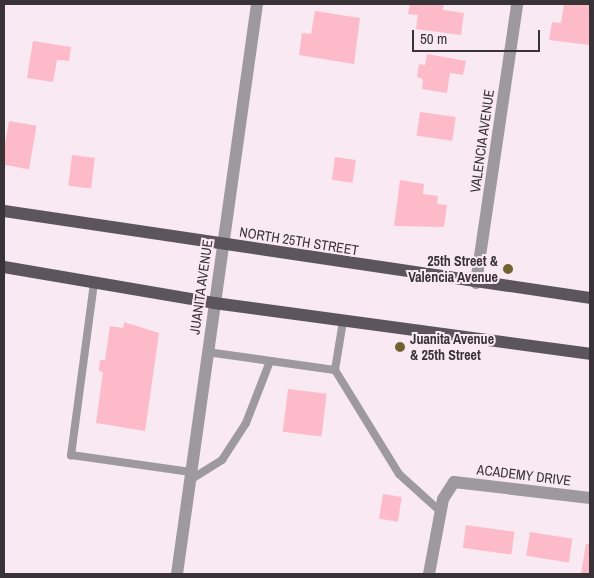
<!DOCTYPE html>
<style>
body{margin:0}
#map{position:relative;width:594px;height:578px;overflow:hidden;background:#f8e9f2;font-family:"Archivo Narrow",sans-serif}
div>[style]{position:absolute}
.building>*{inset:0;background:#fdbbca;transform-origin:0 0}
.service>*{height:8px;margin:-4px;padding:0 4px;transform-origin:4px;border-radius:4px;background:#9e999e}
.minor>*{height:12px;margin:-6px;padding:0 6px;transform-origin:6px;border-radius:6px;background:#9e999e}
.tertiary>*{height:12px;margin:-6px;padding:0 6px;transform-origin:6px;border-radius:6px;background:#9e999e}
.primary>*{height:12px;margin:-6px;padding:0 6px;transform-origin:6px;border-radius:6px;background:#5c555e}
.dots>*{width:14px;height:14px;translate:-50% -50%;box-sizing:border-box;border:2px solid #f8e9f2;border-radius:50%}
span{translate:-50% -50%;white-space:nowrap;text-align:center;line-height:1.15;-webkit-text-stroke:4px #f8e9f2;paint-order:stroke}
.street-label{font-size:14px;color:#393337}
.poi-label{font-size:14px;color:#393337;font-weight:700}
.right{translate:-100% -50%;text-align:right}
.left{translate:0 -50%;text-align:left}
.frame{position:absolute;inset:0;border:5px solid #393337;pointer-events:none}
.scale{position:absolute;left:412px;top:30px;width:128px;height:22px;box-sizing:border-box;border:2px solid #393337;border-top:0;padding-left:6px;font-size:15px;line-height:18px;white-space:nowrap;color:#393337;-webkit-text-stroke:4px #f8e9f2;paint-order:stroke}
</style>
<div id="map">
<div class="building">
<div style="clip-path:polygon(410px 4px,444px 4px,443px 10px,464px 13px,461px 35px,416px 29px,418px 15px,408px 14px)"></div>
<div style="clip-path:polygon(564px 4px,590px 5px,590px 45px,549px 40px,552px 22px,561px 23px)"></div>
<div style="clip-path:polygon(315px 11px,360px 18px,354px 64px,299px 55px,302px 33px,311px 34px)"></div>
<div style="clip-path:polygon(33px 41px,71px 47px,69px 61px,57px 60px,53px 82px,27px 78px)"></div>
<div style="clip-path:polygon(427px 54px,466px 61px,463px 75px,450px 73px,447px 93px,422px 89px,423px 79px,417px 77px,419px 64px,425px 65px)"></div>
<div style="left:420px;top:112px;width:36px;height:24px;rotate:8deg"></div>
<div style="left:9px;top:121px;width:28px;height:44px;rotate:10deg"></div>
<div style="left:72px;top:155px;width:23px;height:31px;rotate:7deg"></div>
<div style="left:335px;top:157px;width:21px;height:23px;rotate:8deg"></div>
<div style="clip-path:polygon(400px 180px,424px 184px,423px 194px,438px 196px,437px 204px,447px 205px,444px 227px,394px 226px)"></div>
<div style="clip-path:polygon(124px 322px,159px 333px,145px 431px,96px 423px,103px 372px,99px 371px,100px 360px,105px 360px,110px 326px,123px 328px)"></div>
<div style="left:288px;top:389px;width:39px;height:43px;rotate:7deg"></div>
<div style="left:383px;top:494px;width:19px;height:25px;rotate:9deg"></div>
<div style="left:466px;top:525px;width:49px;height:23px;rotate:8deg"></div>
<div style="left:530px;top:532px;width:43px;height:24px;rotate:9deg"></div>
<div style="clip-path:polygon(586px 544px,590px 544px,590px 574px,581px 574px)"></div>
</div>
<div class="service">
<div style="left:94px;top:283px;width:174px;rotate:97.6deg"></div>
<div style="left:71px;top:455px;width:121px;rotate:8.1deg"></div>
<div style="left:343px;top:321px;width:50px;rotate:99.3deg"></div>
<div style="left:335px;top:370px;width:122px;rotate:58.4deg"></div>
<div style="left:399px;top:474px;width:55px;rotate:42.1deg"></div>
<div style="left:207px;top:352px;width:129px;rotate:8deg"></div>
<div style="left:190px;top:480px;width:38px;rotate:-32deg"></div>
<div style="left:222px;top:460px;width:44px;rotate:-57deg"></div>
<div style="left:246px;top:423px;width:66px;rotate:-68.8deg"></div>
</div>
<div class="minor">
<div style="left:476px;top:283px;width:282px;rotate:-81.6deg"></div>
<div style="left:429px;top:574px;width:76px;rotate:-79.4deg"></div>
<div style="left:443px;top:499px;width:20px;rotate:-57deg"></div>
<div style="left:454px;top:482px;width:137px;rotate:6.7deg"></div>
</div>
<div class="tertiary">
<div style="left:177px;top:574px;width:576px;rotate:-82.01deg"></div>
</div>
<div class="primary">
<div style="left:4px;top:211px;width:592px;rotate:8.44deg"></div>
<div style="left:4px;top:267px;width:213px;rotate:9.7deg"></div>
<div style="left:214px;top:303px;width:379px;rotate:7.7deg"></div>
</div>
<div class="dots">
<div style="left:508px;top:269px;background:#736230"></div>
<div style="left:400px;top:347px;background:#736230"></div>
</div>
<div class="street-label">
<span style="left:482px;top:141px;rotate:-82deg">VALENCIA AVENUE</span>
<span style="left:299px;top:241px;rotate:9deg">NORTH 25TH STREET</span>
<span style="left:201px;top:287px;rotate:-82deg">JUANITA AVENUE</span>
<span style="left:524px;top:475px;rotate:7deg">ACADEMY DRIVE</span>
</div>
<div class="poi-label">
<span class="right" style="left:498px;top:269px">25th Street &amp;<br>Valencia Avenue</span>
<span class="left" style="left:410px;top:347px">Juanita Avenue<br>&amp; 25th Street</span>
</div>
<div class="frame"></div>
<div class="scale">50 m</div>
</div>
